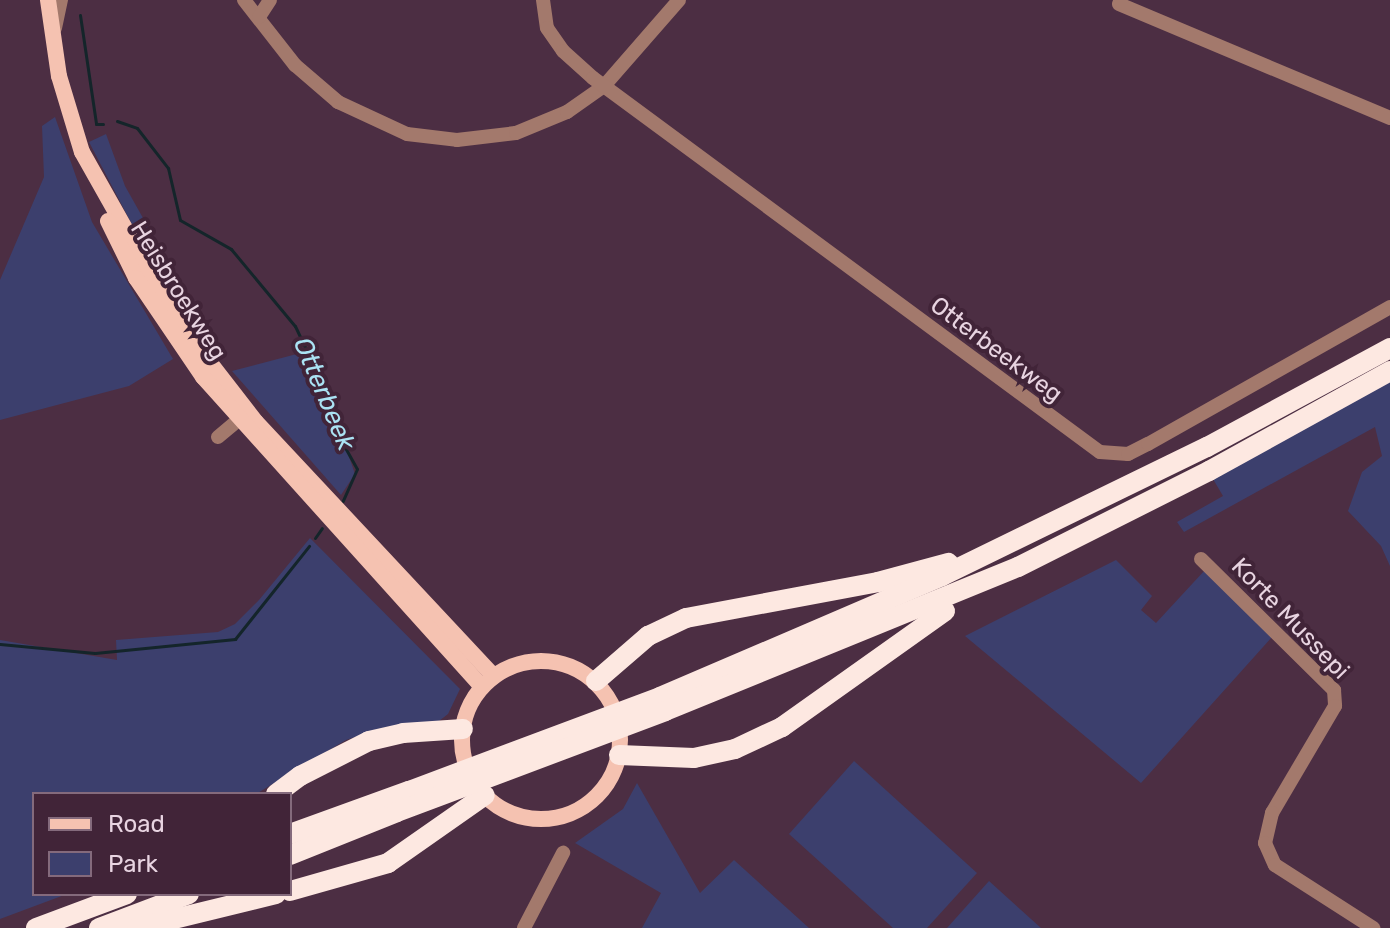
<!DOCTYPE html>
<style>
body{margin:0}
#map{position:relative;width:1390px;height:928px;overflow:hidden;background:#4c2e43;font-family:Rubik,sans-serif}
div>[style]{position:absolute}
.green>*{inset:0;background:#3c3f6d}
.stream>*{height:3px;margin:-1.5px;padding:0 1.5px;transform-origin:1.5px;border-radius:1.5px;background:#14252a}
.minor>*{height:14px;margin:-7px;padding:0 7px;transform-origin:7px;border-radius:7px;background:#a3796c}
.major>*{height:16px;margin:-8px;padding:0 8px;transform-origin:8px;border-radius:8px;background:#f5c2b1}
.major>.ring{margin:-8px;padding:0;box-sizing:content-box;background:none;border:16px solid #f5c2b1;border-radius:50%}
.highway>*{height:20px;margin:-10px;padding:0 10px;transform-origin:10px;border-radius:10px;background:#fde8e1}
.highway-bridge>*{height:20px;margin:-10px;padding:0 10px;transform-origin:10px;border-radius:10px;background:#fde8e1}
span{translate:-50% -50%;white-space:nowrap;text-align:center;line-height:1.15;-webkit-text-stroke:8px #412438;paint-order:stroke}
.street-label{font-size:24px;color:#e8d4e1}
.water-label{font-size:26px;color:#aae2f3;font-style:italic}
.legend{position:absolute;left:32px;top:792px;width:260px;height:104px;box-sizing:border-box;background:#412438;border:2px solid #846a7c;margin:0;padding:10px 14px;list-style:none;font-size:24px;color:#e8d4e1}
.legend li{display:flex;align-items:center;gap:16px;height:40px}
.legend b{width:40px;border:2px solid #846a7c}
</style>
<div id="map">
<div class="green">
<div style="clip-path:polygon(55px 117px,92px 222px,173px 359px,129px 386px,0 420px,0 280px,44px 177px,42px 126px)"></div>
<div style="clip-path:polygon(106px 134px,125px 186px,161px 250px,152px 263px,89px 142px)"></div>
<div style="clip-path:polygon(312px 350px,355px 474px,341px 495px,232px 371px)"></div>
<div style="clip-path:polygon(1390px 380px,1390px 566px,1381px 546px,1348px 511px,1362px 472px,1382px 456px,1375px 427px,1184px 532px,1177px 522px,1223px 496px,1213px 479px)"></div>
<div style="clip-path:polygon(310px 538px,460px 689px,448px 714px,439px 721px,386px 727px,346px 740px,256px 794px,34px 794px,34px 894px,67px 894px,0 919px,0 640px,117px 660px,116px 640px,218px 632px,235px 624px,259px 600px)"></div>
<div style="clip-path:polygon(1116px 560px,1152px 596px,1141px 610px,1156px 623px,1205px 570px,1272px 637px,1141px 783px,965px 636px)"></div>
<div style="clip-path:polygon(854px 761px,977px 873px,927px 928px,893px 928px,789px 834px)"></div>
<div style="clip-path:polygon(637px 783px,700px 893px,734px 860px,809px 928px,642px 928px,661px 893px,575px 843px,623px 809px)"></div>
<div style="clip-path:polygon(989px 881px,1041px 928px,947px 928px)"></div>
</div>
<div class="stream">
<div style="left:80px;top:15px;width:110px;rotate:81.6deg"></div>
<div style="left:96px;top:124px;width:7px"></div>
<div style="left:117px;top:121px;width:21px;rotate:19deg"></div>
<div style="left:137px;top:128px;width:51px;rotate:52.2deg"></div>
<div style="left:168px;top:168px;width:53px;rotate:77deg"></div>
<div style="left:180px;top:220px;width:59px;rotate:29.6deg"></div>
<div style="left:231px;top:249px;width:100px;rotate:50.3deg"></div>
<div style="left:295px;top:326px;width:56px;rotate:64.8deg"></div>
<div style="left:319px;top:377px;width:51px;rotate:74.1deg"></div>
<div style="left:333px;top:426px;width:49px;rotate:60.8deg"></div>
<div style="left:357px;top:469px;width:35px;rotate:114deg"></div>
<div style="left:315px;top:538px;width:12px;rotate:-55deg"></div>
<div style="left:0;top:644px;width:95px;rotate:5.4deg"></div>
<div style="left:95px;top:653px;width:141px;rotate:-5.7deg"></div>
<div style="left:235px;top:639px;width:119px;rotate:-51.5deg"></div>
</div>
<div class="minor">
<div style="left:244px;top:0;width:83px;rotate:51.9deg"></div>
<div style="left:295px;top:65px;width:57px;rotate:40.7deg"></div>
<div style="left:338px;top:102px;width:76px;rotate:24.9deg"></div>
<div style="left:407px;top:134px;width:50px;rotate:6.8deg"></div>
<div style="left:457px;top:140px;width:59px;rotate:-6.8deg"></div>
<div style="left:516px;top:133px;width:55px;rotate:-22.4deg"></div>
<div style="left:567px;top:112px;width:45px;rotate:-35.1deg"></div>
<div style="left:604px;top:86px;width:114px;rotate:-48.9deg"></div>
<div style="left:543px;top:0;width:28px;rotate:82deg"></div>
<div style="left:547px;top:28px;width:28px;rotate:55deg"></div>
<div style="left:563px;top:51px;width:40px;rotate:42deg"></div>
<div style="left:593px;top:78px;width:630px;rotate:36.42deg"></div>
<div style="left:1100px;top:452px;width:28px;rotate:4deg"></div>
<div style="left:1128px;top:454px;width:22px;rotate:-27deg"></div>
<div style="left:1148px;top:444px;width:278px;rotate:-29.5deg"></div>
<div style="left:1119px;top:4px;width:294px;rotate:22.8deg"></div>
<div style="left:259px;top:17px;width:20px;rotate:-57deg"></div>
<div style="left:55px;top:28px;width:29px;rotate:-78deg"></div>
<div style="left:218px;top:437px;width:38px;rotate:-40deg"></div>
<div style="left:1201px;top:559px;width:187px;rotate:44.6deg"></div>
<div style="left:1334px;top:690px;width:16px;rotate:86deg"></div>
<div style="left:1335px;top:706px;width:124px;rotate:120.5deg"></div>
<div style="left:1272px;top:813px;width:31px;rotate:103deg"></div>
<div style="left:1265px;top:843px;width:24px;rotate:66deg"></div>
<div style="left:1275px;top:865px;width:117px;rotate:32.7deg"></div>
<div style="left:524px;top:928px;width:85px;rotate:-62.5deg"></div>
</div>
<div class="major">
<div style="left:48px;top:0;width:77px;rotate:81.8deg"></div>
<div style="left:59px;top:76px;width:79px;rotate:73.2deg"></div>
<div style="left:82px;top:152px;width:192px;rotate:60.6deg"></div>
<div style="left:176px;top:319px;width:130px;rotate:52.2deg"></div>
<div style="left:256px;top:422px;width:348px;rotate:46.9deg"></div>
<div style="left:108px;top:221px;width:64px;rotate:63.8deg"></div>
<div style="left:136px;top:278px;width:120px;rotate:55.9deg"></div>
<div style="left:203px;top:377px;width:417px;rotate:48deg"></div>
<div class="ring" style="left:462px;top:661px;width:142px;height:142px"></div>
</div>
<div class="highway">
<div style="left:596px;top:681px;width:69px;rotate:-40.9deg"></div>
<div style="left:648px;top:636px;width:42px;rotate:-25.3deg"></div>
<div style="left:686px;top:618px;width:195px;rotate:-10.6deg"></div>
<div style="left:878px;top:582px;width:73px;rotate:-15.2deg"></div>
<div style="left:660px;top:697px;width:307px;rotate:-23.2deg"></div>
<div style="left:942px;top:576px;width:295px;rotate:-26deg"></div>
<div style="left:1207px;top:447px;width:208px;rotate:-28.4deg"></div>
<div style="left:665px;top:711px;width:381px;rotate:-22.2deg"></div>
<div style="left:1018px;top:567px;width:214px;rotate:-26.7deg"></div>
<div style="left:1209px;top:471px;width:207px;rotate:-28.9deg"></div>
<div style="left:619px;top:755px;width:75px;rotate:2.3deg"></div>
<div style="left:694px;top:758px;width:42px;rotate:-12.4deg"></div>
<div style="left:735px;top:749px;width:52px;rotate:-25.1deg"></div>
<div style="left:782px;top:727px;width:200px;rotate:-35.4deg"></div>
<div style="left:276px;top:794px;width:30px;rotate:-37deg"></div>
<div style="left:300px;top:776px;width:77px;rotate:-26.9deg"></div>
<div style="left:369px;top:741px;width:35px;rotate:-13deg"></div>
<div style="left:403px;top:733px;width:60px;rotate:-3.8deg"></div>
<div style="left:290px;top:834px;width:127px;rotate:-19.9deg"></div>
<div style="left:290px;top:855px;width:115px;rotate:-21.9deg"></div>
<div style="left:290px;top:891px;width:102px;rotate:-15.9deg"></div>
<div style="left:388px;top:863px;width:118px;rotate:-35deg"></div>
<div style="left:36px;top:928px;width:97px;rotate:-20.5deg"></div>
<div style="left:99px;top:928px;width:96px;rotate:-20.7deg"></div>
<div style="left:137px;top:928px;width:143px;rotate:-13.7deg"></div>
</div>
<div class="highway-bridge">
<div style="left:409px;top:791px;width:268px;rotate:-20.5deg"></div>
<div style="left:397px;top:812px;width:286px;rotate:-20.6deg"></div>
</div>
<div class="street-label">
<span style="left:178px;top:291px;rotate:58deg">Heisbroekweg</span>
<span style="left:996px;top:350px;rotate:37deg">Otterbeekweg</span>
<span style="left:1290px;top:619px;rotate:46deg">Korte Mussepi</span>
</div>
<div class="water-label">
<span style="left:324px;top:394px;rotate:67deg">Otterbeek</span>
</div>
<ul class="legend">
<li><b style="height:10px;background:#f5c2b1"></b>Road</li>
<li><b style="height:22px;background:#3c3f6d"></b>Park</li>
</ul>
</div>
